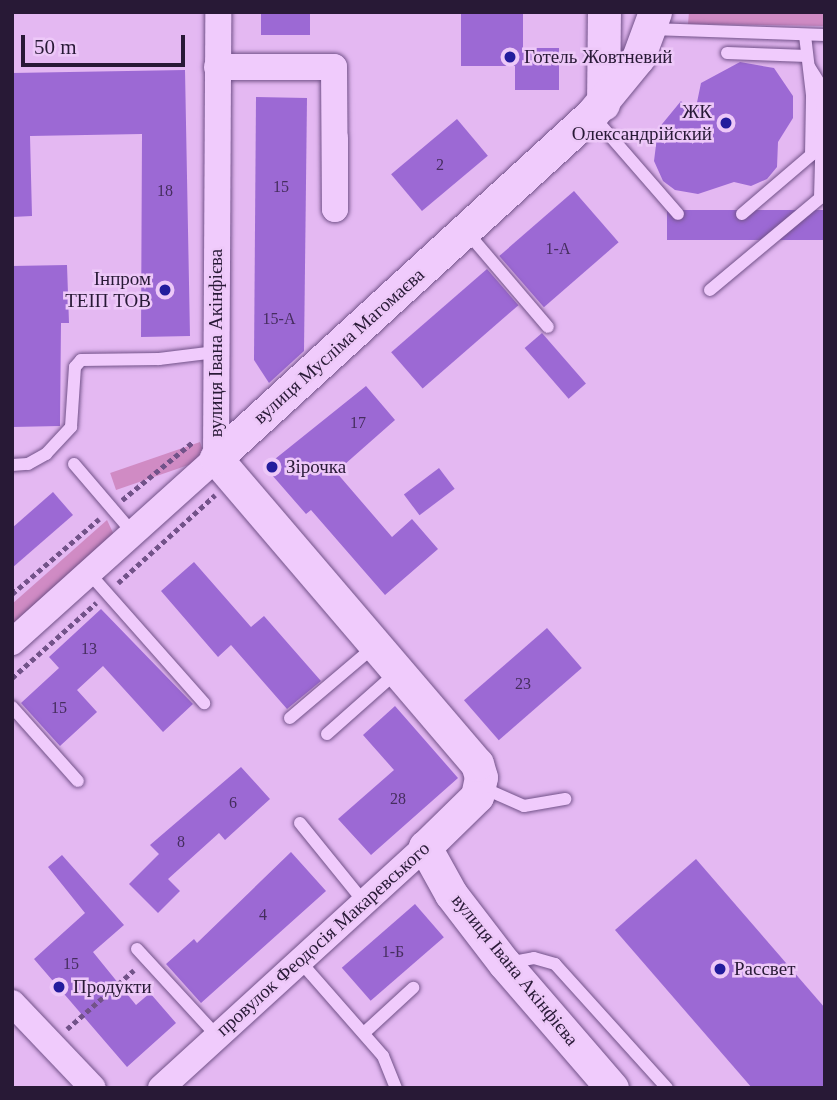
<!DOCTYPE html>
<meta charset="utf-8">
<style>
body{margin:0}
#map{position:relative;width:837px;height:1100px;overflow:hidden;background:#e4b8f2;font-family:"Times New Roman",serif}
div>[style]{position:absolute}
.green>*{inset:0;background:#d08bc4;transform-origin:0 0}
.building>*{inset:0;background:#9c69d4;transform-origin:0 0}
.path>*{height:4.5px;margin-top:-2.25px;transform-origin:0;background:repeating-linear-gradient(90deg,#725289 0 5px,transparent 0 8.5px)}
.roads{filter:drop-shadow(0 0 2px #725289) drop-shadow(0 0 2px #725289)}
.service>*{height:12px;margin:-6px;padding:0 6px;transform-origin:6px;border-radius:6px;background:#f0cbfc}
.minor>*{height:26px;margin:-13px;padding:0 13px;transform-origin:13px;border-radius:13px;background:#f0cbfc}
.tertiary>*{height:33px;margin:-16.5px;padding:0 16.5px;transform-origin:16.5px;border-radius:16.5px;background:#f0cbfc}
.dots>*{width:19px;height:19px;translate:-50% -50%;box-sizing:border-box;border:4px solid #edc8f8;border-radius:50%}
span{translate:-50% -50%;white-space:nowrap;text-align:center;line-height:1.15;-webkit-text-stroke:5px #edc8f8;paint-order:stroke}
.number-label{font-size:16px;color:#452d5e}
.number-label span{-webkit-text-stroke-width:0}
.poi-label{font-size:19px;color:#281936}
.left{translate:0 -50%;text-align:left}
.right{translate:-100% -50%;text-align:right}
.street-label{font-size:19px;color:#281936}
.frame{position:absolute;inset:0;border:14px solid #281936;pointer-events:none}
.scale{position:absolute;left:21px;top:35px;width:164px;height:32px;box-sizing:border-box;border:4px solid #281936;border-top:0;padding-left:9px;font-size:21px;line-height:24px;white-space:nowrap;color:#281936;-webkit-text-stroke:5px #edc8f8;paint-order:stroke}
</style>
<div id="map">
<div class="green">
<div style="clip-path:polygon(689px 12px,825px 12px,825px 26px,688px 24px)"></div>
<div style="left:200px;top:442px;width:18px;height:95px;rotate:71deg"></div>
<div style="clip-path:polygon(107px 520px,115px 537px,12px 628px,12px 604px)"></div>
</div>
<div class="building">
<div style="left:261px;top:12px;width:49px;height:23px"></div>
<div style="clip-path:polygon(461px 12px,523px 12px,523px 48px,559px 48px,559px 90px,515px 90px,515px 66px,461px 66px)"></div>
<div style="clip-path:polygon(740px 62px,774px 68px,793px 96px,793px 118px,778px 142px,777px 167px,767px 179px,751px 186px,734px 182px,698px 194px,675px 190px,663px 181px,654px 161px,658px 129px,681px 101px,694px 117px,701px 83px)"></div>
<div style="clip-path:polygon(185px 70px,190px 336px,141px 337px,142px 134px,30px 136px,32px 216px,12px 217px,12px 73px)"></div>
<div style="clip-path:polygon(256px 97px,307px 98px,304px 351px,269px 383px,254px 360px)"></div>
<div style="left:457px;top:119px;width:48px;height:86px;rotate:50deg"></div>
<div style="left:574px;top:191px;width:68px;height:99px;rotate:49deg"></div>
<div style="left:825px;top:210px;width:30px;height:158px;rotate:90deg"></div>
<div style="clip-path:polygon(67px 265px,69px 323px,61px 323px,60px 426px,12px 427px,12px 266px)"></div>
<div style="left:487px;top:269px;width:48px;height:127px;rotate:49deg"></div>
<div style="left:542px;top:333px;width:67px;height:23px;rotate:49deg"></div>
<div style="clip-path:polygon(366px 386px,395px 420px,336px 472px,392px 537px,412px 519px,438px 549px,385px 595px,311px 510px,306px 514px,265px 467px)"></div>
<div style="left:439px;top:468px;width:26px;height:44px;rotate:53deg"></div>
<div style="clip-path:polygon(53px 492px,73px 515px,12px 568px,12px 528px)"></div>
<div style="clip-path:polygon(194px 562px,251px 627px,264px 616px,321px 681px,287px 709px,231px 645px,218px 657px,161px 591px)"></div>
<div style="clip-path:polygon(101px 609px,193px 704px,163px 732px,103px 666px,77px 690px,97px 712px,60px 746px,21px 703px,59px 668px,49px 657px)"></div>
<div style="left:547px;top:628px;width:53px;height:110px;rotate:49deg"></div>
<div style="clip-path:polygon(395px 706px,458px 778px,371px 855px,338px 819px,394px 770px,363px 735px)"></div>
<div style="clip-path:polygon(241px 767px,270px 799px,225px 840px,219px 833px,168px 879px,180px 891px,158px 913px,129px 884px,159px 854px,150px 845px)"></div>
<div style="clip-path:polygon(291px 852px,326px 891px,201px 1003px,166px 964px,194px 939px,197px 943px)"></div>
<div style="clip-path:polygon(62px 855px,124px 925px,93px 952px,136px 1005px,150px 993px,176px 1023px,127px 1067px,34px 959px,85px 913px,48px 867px)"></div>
<div style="clip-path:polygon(696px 859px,825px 1008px,825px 1088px,752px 1088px,615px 930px)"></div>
<div style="left:415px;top:904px;width:44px;height:97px;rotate:49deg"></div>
</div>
<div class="path">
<div style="left:122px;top:500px;width:93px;rotate:-39.3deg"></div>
<div style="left:118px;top:583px;width:131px;rotate:-42.2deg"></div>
<div style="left:12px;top:594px;width:115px;rotate:-40.8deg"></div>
<div style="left:12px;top:678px;width:113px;rotate:-41.8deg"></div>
<div style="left:67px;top:1029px;width:89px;rotate:-41.4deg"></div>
</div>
<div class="roads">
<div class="service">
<div style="left:651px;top:29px;width:174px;rotate:2deg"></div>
<div style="left:727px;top:53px;width:80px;rotate:2.1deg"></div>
<div style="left:592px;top:115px;width:131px;rotate:49deg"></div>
<div style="left:742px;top:214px;width:91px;rotate:-40.5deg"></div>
<div style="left:811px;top:155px;width:60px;rotate:-89deg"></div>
<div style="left:812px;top:95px;width:60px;rotate:-96.7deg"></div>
<div style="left:466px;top:231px;width:126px;rotate:49.5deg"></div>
<div style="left:710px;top:290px;width:143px;rotate:-39.9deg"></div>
<div style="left:820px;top:198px;width:109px;rotate:-88.4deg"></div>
<div style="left:823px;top:89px;width:26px;rotate:-122deg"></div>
<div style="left:74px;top:464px;width:91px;rotate:49.5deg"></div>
<div style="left:12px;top:465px;width:16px;rotate:-4deg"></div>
<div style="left:28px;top:464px;width:21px;rotate:-29deg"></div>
<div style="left:46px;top:454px;width:37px;rotate:-47deg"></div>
<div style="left:71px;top:427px;width:60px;rotate:-86.2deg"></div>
<div style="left:75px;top:367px;width:9px;rotate:-49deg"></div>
<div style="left:81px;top:360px;width:78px;rotate:-0.7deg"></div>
<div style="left:159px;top:359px;width:57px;rotate:-7deg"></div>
<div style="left:89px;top:573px;width:174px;rotate:48.5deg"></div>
<div style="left:12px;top:707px;width:99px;rotate:48.3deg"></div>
<div style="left:290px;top:718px;width:113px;rotate:-40.3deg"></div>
<div style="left:327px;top:734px;width:95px;rotate:-41.6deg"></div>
<div style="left:481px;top:787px;width:47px;rotate:23.8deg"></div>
<div style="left:524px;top:806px;width:42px;rotate:-9.7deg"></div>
<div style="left:300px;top:823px;width:102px;rotate:51deg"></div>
<div style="left:137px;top:949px;width:118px;rotate:47.4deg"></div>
<div style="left:298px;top:959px;width:129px;rotate:48.8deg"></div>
<div style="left:383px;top:1056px;width:35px;rotate:68deg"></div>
<div style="left:508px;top:963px;width:26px;rotate:-11deg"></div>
<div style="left:534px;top:958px;width:22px;rotate:16deg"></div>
<div style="left:555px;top:964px;width:167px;rotate:47.9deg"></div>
<div style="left:364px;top:1033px;width:67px;rotate:-42.6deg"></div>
</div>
<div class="minor">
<div style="left:217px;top:67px;width:117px"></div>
<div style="left:334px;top:67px;width:142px;rotate:89.6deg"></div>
<div style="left:335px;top:209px;width:71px;rotate:-90deg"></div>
<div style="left:12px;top:642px;width:275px;rotate:-42deg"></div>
<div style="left:216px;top:458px;width:446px;rotate:-89.7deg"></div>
<div style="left:12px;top:1003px;width:117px;rotate:46.4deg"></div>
<div style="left:161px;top:1088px;width:357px;rotate:-42.4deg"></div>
</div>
<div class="tertiary">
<div style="left:603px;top:104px;width:92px;rotate:-89.4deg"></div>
<div style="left:612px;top:1088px;width:165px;rotate:-130.8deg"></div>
<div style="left:504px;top:963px;width:87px;rotate:-127.5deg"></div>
<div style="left:451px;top:894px;width:54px;rotate:-119deg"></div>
<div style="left:425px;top:847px;width:73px;rotate:-44.4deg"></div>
<div style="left:477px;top:796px;width:19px;rotate:-78deg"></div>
<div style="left:481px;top:777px;width:14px;rotate:-107deg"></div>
<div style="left:477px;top:764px;width:402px;rotate:-130.5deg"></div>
<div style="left:216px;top:458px;width:510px;rotate:-42.46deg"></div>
<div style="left:592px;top:114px;width:72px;rotate:-50.6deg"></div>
<div style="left:638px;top:58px;width:49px;rotate:-69.7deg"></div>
</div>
</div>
<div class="dots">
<div style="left:510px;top:57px;background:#231c9d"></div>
<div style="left:726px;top:123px;background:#231c9d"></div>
<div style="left:165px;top:290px;background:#231c9d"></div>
<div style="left:272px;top:467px;background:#231c9d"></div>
<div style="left:720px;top:969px;background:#231c9d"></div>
<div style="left:59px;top:987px;background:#231c9d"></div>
</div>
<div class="number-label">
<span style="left:440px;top:165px">2</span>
<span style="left:281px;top:187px">15</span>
<span style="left:165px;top:191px">18</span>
<span style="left:558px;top:249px">1-А</span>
<span style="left:279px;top:319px">15-А</span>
<span style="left:358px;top:423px">17</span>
<span style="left:89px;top:649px">13</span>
<span style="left:523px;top:684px">23</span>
<span style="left:59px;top:708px">15</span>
<span style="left:398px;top:799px">28</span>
<span style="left:233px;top:803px">6</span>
<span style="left:181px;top:842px">8</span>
<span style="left:263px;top:915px">4</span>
<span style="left:393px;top:952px">1-Б</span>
<span style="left:71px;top:964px">15</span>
</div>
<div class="poi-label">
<span class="left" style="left:524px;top:57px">Готель Жовтневий</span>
<span class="right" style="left:712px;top:123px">ЖК<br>Олександрійский</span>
<span class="right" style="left:151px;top:290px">Інпром<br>ТЕІП ТОВ</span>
<span class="left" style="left:286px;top:467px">Зірочка</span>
<span class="left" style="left:734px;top:969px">Рассвет</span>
<span class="left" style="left:73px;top:987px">Продукти</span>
</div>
<div class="street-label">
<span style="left:216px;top:343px;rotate:-90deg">вулиця Івана Акінфієва</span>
<span style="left:339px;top:346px;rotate:-42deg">вулиця Мусліма Магомаєва</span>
<span style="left:323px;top:939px;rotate:-42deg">провулок Феодосія Макаревського</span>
<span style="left:515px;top:970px;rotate:51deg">вулиця Івана Акінфієва</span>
</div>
<div class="frame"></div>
<div class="scale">50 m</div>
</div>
